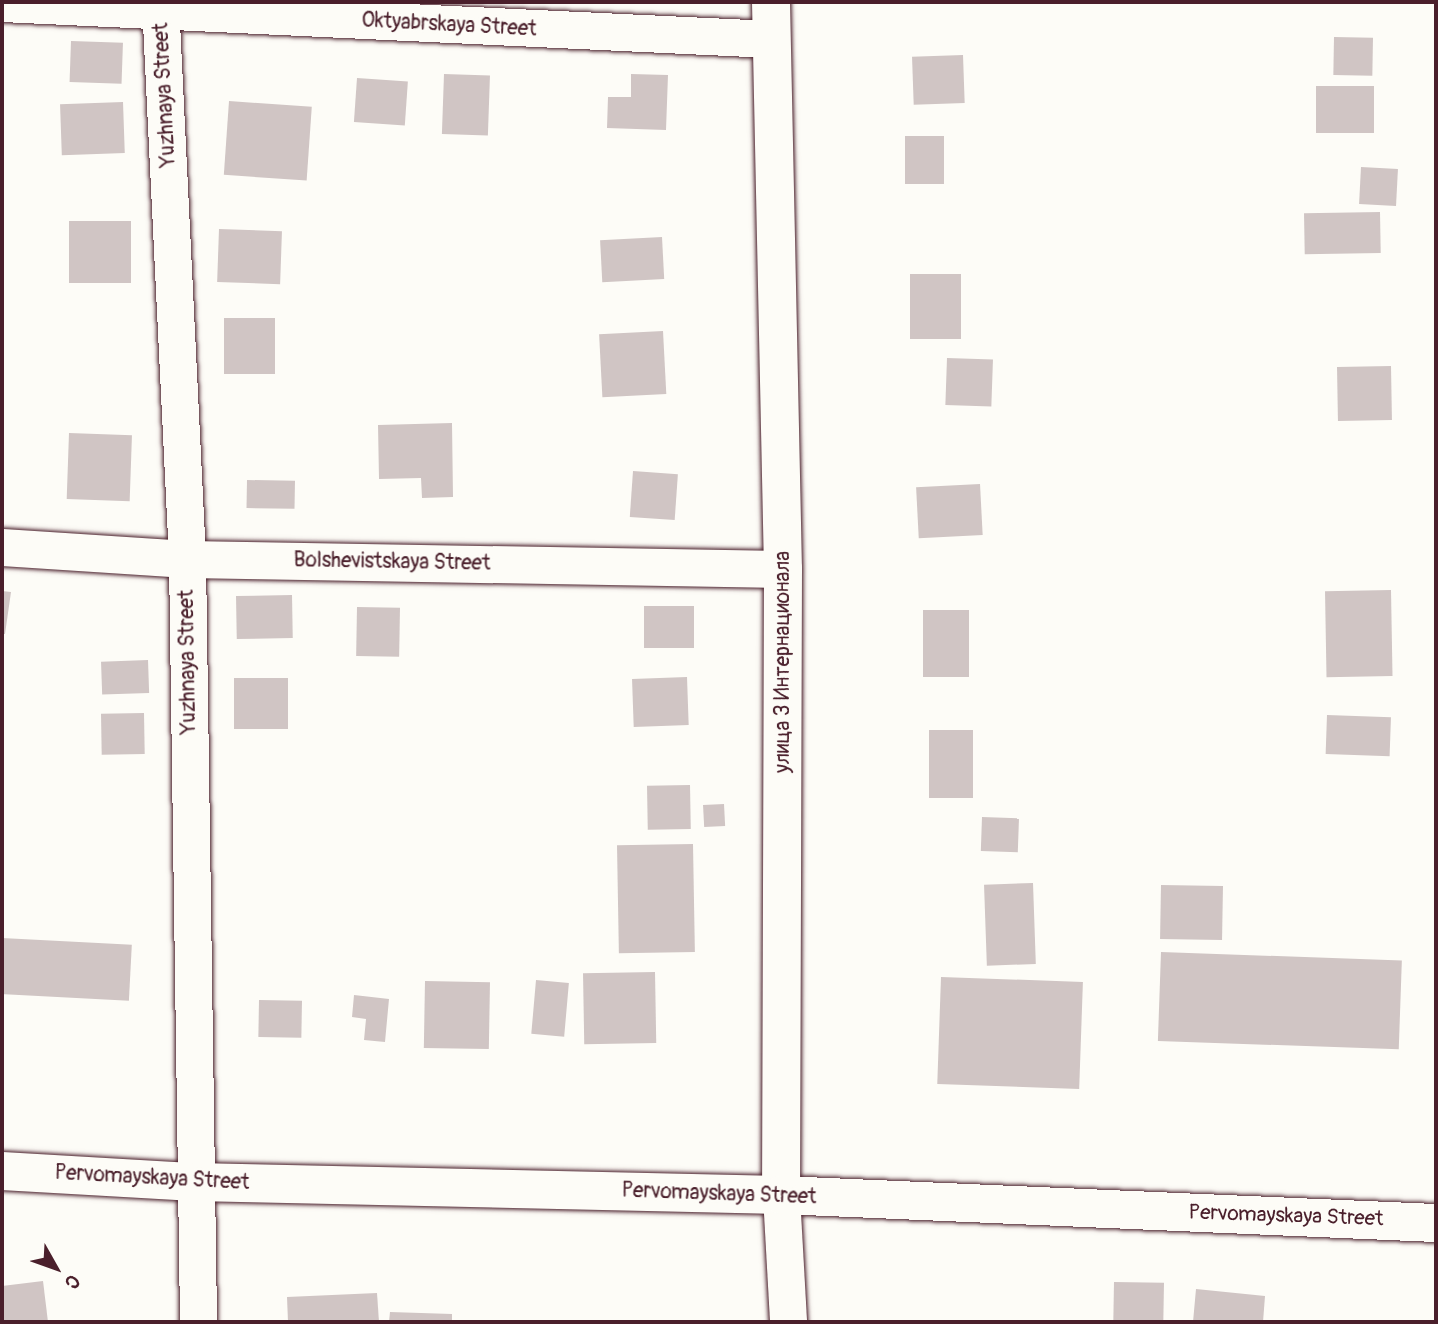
<!DOCTYPE html>
<meta charset="utf-8">
<style>
body{margin:0}
#map{position:relative;width:1438px;height:1324px;overflow:hidden;background:#fdfcf7;font-family:Pangolin,sans-serif}
div>[style]{position:absolute}
.building>*{inset:0;background:#d0c5c4;transform-origin:0 0}
.roads{filter:drop-shadow(0 0 2px #4a1f2b) drop-shadow(0 0 2px #4a1f2b)}
.minor>*{height:37px;margin:-18.5px;padding:0 18.5px;transform-origin:18.5px;border-radius:18.5px;background:#fdfcf7}
.major>*{height:38px;margin:-19px;padding:0 19px;transform-origin:19px;border-radius:19px;background:#fdfcf7}
span{translate:-50% -50%;white-space:nowrap;text-align:center;line-height:1.15;-webkit-text-stroke:5px #fdfcf7;paint-order:stroke}
.street-label{font-size:21px;color:#4a1f2b}
.frame{position:absolute;inset:0;border:4px solid #4a1f2b;pointer-events:none}
.north{position:absolute;left:21px;top:1233px;width:70px;height:70px;-webkit-text-stroke:5px #fdfcf7;paint-order:stroke;rotate:130deg;font-size:19px;font-weight:700;line-height:28px;text-align:center;color:#4a1f2b}
.north::after{content:'';display:block;margin:auto;width:24px;height:32px;background:#4a1f2b;clip-path:polygon(50% 0,100% 100%,50% 72%,0 100%)}
</style>
<div id="map">
<div class="building">
<div style="left:1334px;top:37px;width:39px;height:38px;rotate:1deg"></div>
<div style="left:71px;top:41px;width:52px;height:41px;rotate:2deg"></div>
<div style="left:963px;top:55px;width:48px;height:51px;rotate:88deg"></div>
<div style="left:444px;top:74px;width:46px;height:60px;rotate:2deg"></div>
<div style="clip-path:polygon(631px 74px,668px 75px,666px 130px,607px 128px,608px 97px,631px 97px)"></div>
<div style="left:357px;top:78px;width:51px;height:44px;rotate:4deg"></div>
<div style="left:1374px;top:86px;width:47px;height:58px;rotate:90deg"></div>
<div style="left:229px;top:101px;width:83px;height:74px;rotate:4deg"></div>
<div style="left:123px;top:102px;width:51px;height:63px;rotate:88deg"></div>
<div style="left:905px;top:136px;width:39px;height:48px"></div>
<div style="left:1361px;top:167px;width:37px;height:37px;rotate:3deg"></div>
<div style="left:1380px;top:212px;width:41px;height:76px;rotate:89deg"></div>
<div style="left:69px;top:221px;width:62px;height:62px"></div>
<div style="left:219px;top:229px;width:63px;height:53px;rotate:2deg"></div>
<div style="left:662px;top:237px;width:42px;height:62px;rotate:87deg"></div>
<div style="left:910px;top:274px;width:51px;height:65px"></div>
<div style="left:224px;top:318px;width:51px;height:56px"></div>
<div style="left:663px;top:331px;width:63px;height:64px;rotate:87deg"></div>
<div style="left:947px;top:358px;width:46px;height:47px;rotate:2deg"></div>
<div style="left:1391px;top:366px;width:54px;height:54px;rotate:89deg"></div>
<div style="clip-path:polygon(452px 423px,453px 497px,422px 498px,421px 478px,379px 479px,378px 425px)"></div>
<div style="left:69px;top:433px;width:63px;height:66px;rotate:2deg"></div>
<div style="left:633px;top:471px;width:45px;height:46px;rotate:4deg"></div>
<div style="left:247px;top:480px;width:48px;height:28px;rotate:1deg"></div>
<div style="left:980px;top:484px;width:51px;height:64px;rotate:87deg"></div>
<div style="left:1391px;top:590px;width:86px;height:66px;rotate:89deg"></div>
<div style="clip-path:polygon(2px 591px,11px 592px,5px 634px,2px 634px)"></div>
<div style="left:292px;top:595px;width:43px;height:56px;rotate:89deg"></div>
<div style="left:694px;top:606px;width:42px;height:50px;rotate:90deg"></div>
<div style="left:357px;top:607px;width:43px;height:49px;rotate:1deg"></div>
<div style="left:923px;top:610px;width:46px;height:67px"></div>
<div style="left:148px;top:660px;width:33px;height:47px;rotate:88deg"></div>
<div style="left:687px;top:677px;width:48px;height:55px;rotate:88deg"></div>
<div style="left:288px;top:678px;width:51px;height:54px;rotate:90deg"></div>
<div style="left:144px;top:713px;width:41px;height:43px;rotate:89deg"></div>
<div style="left:1327px;top:715px;width:64px;height:39px;rotate:2deg"></div>
<div style="left:929px;top:730px;width:44px;height:68px"></div>
<div style="left:690px;top:785px;width:44px;height:43px;rotate:89deg"></div>
<div style="left:724px;top:804px;width:22px;height:21px;rotate:87deg"></div>
<div style="left:982px;top:817px;width:37px;height:34px;rotate:2deg"></div>
<div style="left:693px;top:844px;width:108px;height:76px;rotate:89deg"></div>
<div style="left:1033px;top:883px;width:81px;height:49px;rotate:88deg"></div>
<div style="left:1161px;top:885px;width:62px;height:54px;rotate:1deg"></div>
<div style="left:2px;top:938px;width:130px;height:56px;rotate:3deg"></div>
<div style="left:1161px;top:952px;width:241px;height:89px;rotate:2deg"></div>
<div style="left:655px;top:972px;width:71px;height:72px;rotate:89deg"></div>
<div style="left:941px;top:977px;width:142px;height:107px;rotate:2deg"></div>
<div style="left:536px;top:980px;width:33px;height:54px;rotate:5deg"></div>
<div style="left:425px;top:981px;width:65px;height:67px;rotate:1deg"></div>
<div style="clip-path:polygon(354px 995px,389px 999px,385px 1042px,364px 1040px,366px 1019px,352px 1017px)"></div>
<div style="left:259px;top:1000px;width:43px;height:37px;rotate:1deg"></div>
<div style="clip-path:polygon(43px 1281px,48px 1322px,2px 1322px,2px 1286px)"></div>
<div style="left:1114px;top:1282px;width:50px;height:38px;rotate:1deg"></div>
<div style="clip-path:polygon(1196px 1289px,1265px 1296px,1263px 1322px,1193px 1322px)"></div>
<div style="clip-path:polygon(377px 1293px,379px 1322px,288px 1322px,287px 1297px)"></div>
<div style="clip-path:polygon(390px 1312px,452px 1314px,452px 1322px,389px 1322px)"></div>
</div>
<div class="roads">
<div class="minor">
<div style="left:160px;top:2px;width:558px;rotate:87.22deg"></div>
<div style="left:187px;top:559px;width:763px;rotate:89.17deg"></div>
<div style="left:2px;top:3px;width:770px;rotate:2.68deg"></div>
<div style="left:2px;top:547px;width:185px;rotate:3.7deg"></div>
<div style="left:187px;top:559px;width:596px;rotate:0.96deg"></div>
<div style="left:781px;top:1195px;width:127px;rotate:86.8deg"></div>
</div>
<div class="major">
<div style="left:771px;top:2px;width:567px;rotate:88.79deg"></div>
<div style="left:783px;top:569px;width:626px;rotate:90.18deg"></div>
<div style="left:2px;top:1171px;width:193px;rotate:3.3deg"></div>
<div style="left:195px;top:1182px;width:586px;rotate:1.27deg"></div>
<div style="left:781px;top:1195px;width:656px;rotate:2.45deg"></div>
</div>
</div>
<div class="street-label">
<span style="left:449px;top:25px;rotate:3deg">Oktyabrskaya Street</span>
<span style="left:165px;top:95px;rotate:-93deg">Yuzhnaya Street</span>
<span style="left:392px;top:562px;rotate:1deg">Bolshevistskaya Street</span>
<span style="left:188px;top:662px;rotate:-91deg">Yuzhnaya Street</span>
<span style="left:783px;top:662px;rotate:-90deg">улица 3 Интернационала</span>
<span style="left:152px;top:1178px;rotate:3deg">Pervomayskaya Street</span>
<span style="left:719px;top:1194px;rotate:2deg">Pervomayskaya Street</span>
<span style="left:1286px;top:1216px;rotate:2deg">Pervomayskaya Street</span>
</div>
<div class="frame"></div>
<div class="north">С</div>
</div>
